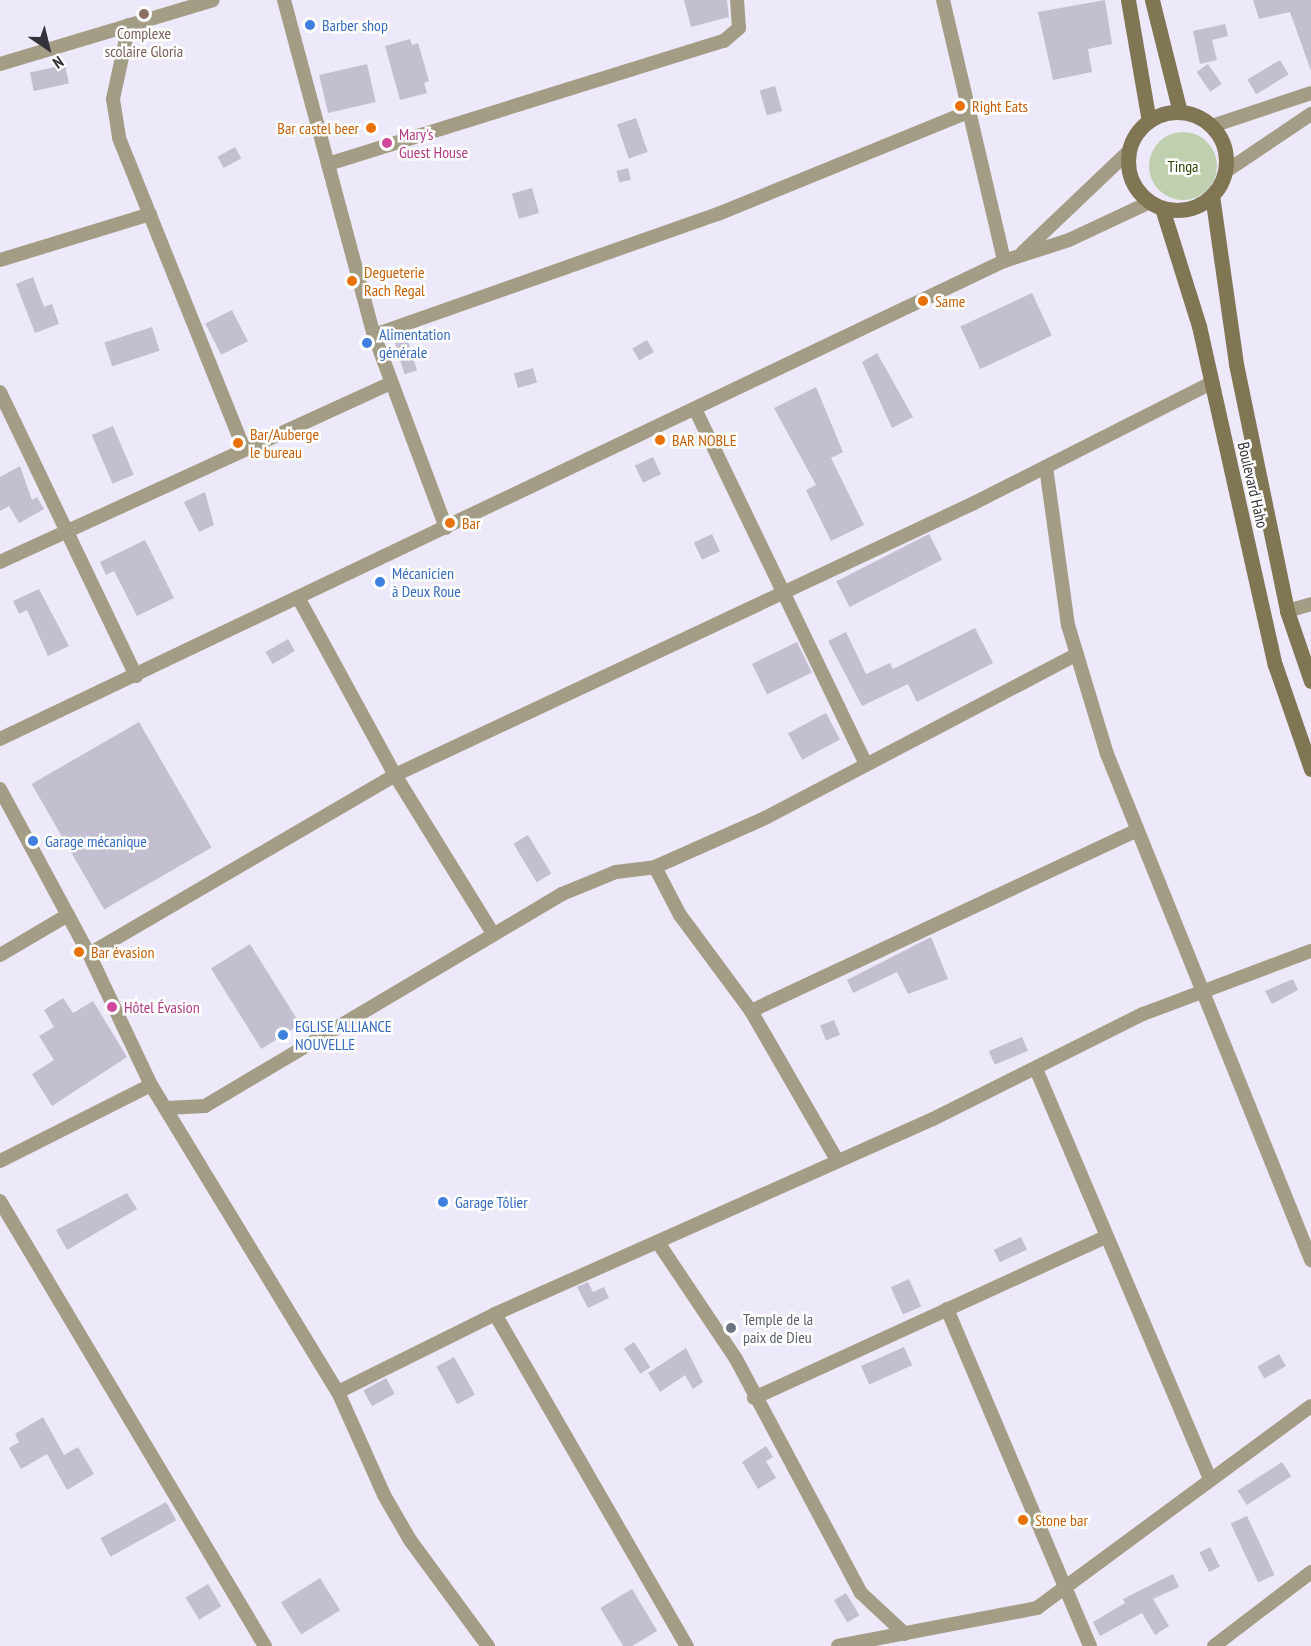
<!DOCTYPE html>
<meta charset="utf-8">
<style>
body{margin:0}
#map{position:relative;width:1311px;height:1646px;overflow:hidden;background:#ede9fb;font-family:"PT Sans Narrow",sans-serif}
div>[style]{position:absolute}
.green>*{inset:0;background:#c0cfae}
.round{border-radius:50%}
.building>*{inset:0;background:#c3bfd0;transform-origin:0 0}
.street>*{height:14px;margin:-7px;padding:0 7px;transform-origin:7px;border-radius:7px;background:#a49d85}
.secondary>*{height:15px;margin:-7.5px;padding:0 7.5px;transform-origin:7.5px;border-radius:7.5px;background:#817653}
.secondary>.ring{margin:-7.5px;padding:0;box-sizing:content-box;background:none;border:15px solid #817653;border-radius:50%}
.dots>*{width:16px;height:16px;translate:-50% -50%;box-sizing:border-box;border:3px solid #fff;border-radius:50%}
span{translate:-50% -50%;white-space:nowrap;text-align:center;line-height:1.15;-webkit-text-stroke:5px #fff;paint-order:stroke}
.shop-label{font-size:16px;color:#366cbe}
.left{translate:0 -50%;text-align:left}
.education-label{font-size:16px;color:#785e54}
.food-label{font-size:16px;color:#c56008}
.right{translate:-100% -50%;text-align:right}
.hotel-label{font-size:16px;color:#b23c85}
.park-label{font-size:16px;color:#2b4004}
.street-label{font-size:16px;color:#333239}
.worship-label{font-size:16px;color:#5b616d}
.north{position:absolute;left:18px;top:18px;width:60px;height:60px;-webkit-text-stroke:4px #fff;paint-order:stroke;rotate:145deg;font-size:16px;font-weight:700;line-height:24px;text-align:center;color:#333239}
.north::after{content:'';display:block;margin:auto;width:21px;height:27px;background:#333239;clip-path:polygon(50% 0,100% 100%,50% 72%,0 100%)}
</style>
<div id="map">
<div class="green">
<div class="round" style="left:1149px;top:132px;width:68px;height:68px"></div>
</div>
<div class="building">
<div style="clip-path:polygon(684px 0,727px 0,729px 17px,691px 27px)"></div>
<div style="clip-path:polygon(1105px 0,1112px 44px,1088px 49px,1092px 72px,1053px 80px,1038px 12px)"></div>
<div style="clip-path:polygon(1253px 0,1311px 0,1311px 71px,1290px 12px,1259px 19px)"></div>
<div style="clip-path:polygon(1225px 24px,1228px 36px,1212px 40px,1217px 60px,1200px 64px,1193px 31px)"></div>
<div style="clip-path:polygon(410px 39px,412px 45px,418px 43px,429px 81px,424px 83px,427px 93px,400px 100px,385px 46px)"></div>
<div style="left:1280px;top:60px;width:17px;height:38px;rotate:59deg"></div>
<div style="left:367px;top:64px;width:39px;height:49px;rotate:77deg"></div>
<div style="left:1208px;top:64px;width:24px;height:14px;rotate:55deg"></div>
<div style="left:65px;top:65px;width:19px;height:36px;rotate:78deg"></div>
<div style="left:775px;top:86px;width:26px;height:16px;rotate:74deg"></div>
<div style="left:636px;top:118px;width:36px;height:20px;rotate:71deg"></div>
<div style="left:235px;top:147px;width:13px;height:20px;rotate:61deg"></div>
<div style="left:628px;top:168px;width:12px;height:12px;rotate:76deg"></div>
<div style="left:532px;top:188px;width:26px;height:21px;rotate:74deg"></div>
<div style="clip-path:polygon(33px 277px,44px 307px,52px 304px,59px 324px,35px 333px,16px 284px)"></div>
<div style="left:1032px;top:293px;width:47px;height:79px;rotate:65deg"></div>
<div style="left:232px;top:310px;width:35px;height:30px;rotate:63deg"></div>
<div style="left:152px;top:327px;width:25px;height:50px;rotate:72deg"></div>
<div style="left:407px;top:338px;width:34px;height:13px;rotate:73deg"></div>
<div style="left:647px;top:340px;width:14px;height:17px;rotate:60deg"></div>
<div style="clip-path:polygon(877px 353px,913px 417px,892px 428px,862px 362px)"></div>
<div style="left:533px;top:368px;width:15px;height:20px;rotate:74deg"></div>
<div style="clip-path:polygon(816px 387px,843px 452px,831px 458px,864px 525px,831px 541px,806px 490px,816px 485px,774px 408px)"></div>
<div style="left:113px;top:426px;width:53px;height:23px;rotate:67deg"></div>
<div style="left:653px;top:457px;width:19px;height:20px;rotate:65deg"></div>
<div style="clip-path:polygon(20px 466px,32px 500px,37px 497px,44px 509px,19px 523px,9px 506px,0 511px,0 477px)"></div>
<div style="clip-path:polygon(205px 492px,214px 525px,199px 532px,184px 502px)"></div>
<div style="left:712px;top:534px;width:19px;height:20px;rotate:65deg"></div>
<div style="left:929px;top:534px;width:29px;height:104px;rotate:63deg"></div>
<div style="clip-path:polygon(145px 540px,174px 598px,137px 616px,114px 571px,106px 575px,100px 562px)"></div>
<div style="clip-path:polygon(39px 589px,69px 646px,48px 656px,27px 610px,19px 614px,13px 601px)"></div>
<div style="clip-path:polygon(975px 628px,993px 663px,917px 702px,908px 684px,862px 706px,828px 641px,846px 632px,866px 674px,890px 663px,893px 669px)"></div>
<div style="left:288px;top:639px;width:14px;height:26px;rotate:60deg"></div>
<div style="left:797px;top:642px;width:34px;height:50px;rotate:64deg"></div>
<div style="left:826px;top:713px;width:30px;height:43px;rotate:62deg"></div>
<div style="left:139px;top:722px;width:145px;height:124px;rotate:60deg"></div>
<div style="left:528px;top:835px;width:45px;height:17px;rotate:59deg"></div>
<div style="clip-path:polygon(931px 937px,948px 979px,908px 994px,897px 972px,853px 993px,847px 980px)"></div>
<div style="left:250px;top:944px;width:95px;height:46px;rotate:58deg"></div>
<div style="clip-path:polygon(1293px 979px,1298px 990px,1272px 1004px,1265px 991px)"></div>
<div style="clip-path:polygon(63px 998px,73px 1013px,93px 1001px,127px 1057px,52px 1106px,32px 1074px,54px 1060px,39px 1036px,54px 1027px,44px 1010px)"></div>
<div style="left:834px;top:1020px;width:16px;height:15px;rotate:68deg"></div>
<div style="left:1022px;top:1037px;width:15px;height:36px;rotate:67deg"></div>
<div style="clip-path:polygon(127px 1193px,137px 1209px,67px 1250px,56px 1230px)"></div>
<div style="left:1021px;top:1237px;width:14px;height:30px;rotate:65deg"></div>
<div style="left:909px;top:1279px;width:30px;height:20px;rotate:66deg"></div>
<div style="clip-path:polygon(588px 1282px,593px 1292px,604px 1287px,609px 1298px,588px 1308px,577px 1287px)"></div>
<div style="left:634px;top:1342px;width:30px;height:12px;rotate:57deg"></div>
<div style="left:904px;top:1347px;width:20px;height:47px;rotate:66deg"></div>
<div style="clip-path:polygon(686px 1348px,703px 1382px,693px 1389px,685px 1375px,660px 1392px,648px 1373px)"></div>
<div style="left:1279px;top:1354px;width:14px;height:25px;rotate:60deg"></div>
<div style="left:454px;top:1357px;width:43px;height:20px;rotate:61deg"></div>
<div style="left:386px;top:1378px;width:18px;height:26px;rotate:61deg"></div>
<div style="clip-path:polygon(43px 1417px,64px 1455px,78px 1447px,94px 1474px,67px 1490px,47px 1454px,21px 1469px,9px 1448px,19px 1442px,15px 1434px)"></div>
<div style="clip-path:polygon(766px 1446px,773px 1457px,766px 1461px,776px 1478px,758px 1489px,742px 1462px)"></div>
<div style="left:1282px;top:1462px;width:17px;height:53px;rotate:57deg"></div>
<div style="left:166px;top:1502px;width:21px;height:75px;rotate:61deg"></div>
<div style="left:1247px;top:1516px;width:65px;height:18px;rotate:65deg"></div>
<div style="left:1210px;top:1547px;width:22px;height:12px;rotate:63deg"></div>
<div style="clip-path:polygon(1173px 1574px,1179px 1587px,1153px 1599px,1169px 1626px,1155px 1635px,1142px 1613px,1100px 1636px,1093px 1622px,1125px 1603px,1123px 1599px)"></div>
<div style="left:320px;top:1578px;width:38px;height:46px;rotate:58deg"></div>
<div style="left:208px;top:1584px;width:26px;height:26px;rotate:59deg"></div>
<div style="left:632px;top:1589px;width:49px;height:37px;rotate:59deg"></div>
<div style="left:846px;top:1593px;width:26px;height:14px;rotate:59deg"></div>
</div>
<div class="street">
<div style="left:284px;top:0;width:347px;rotate:75deg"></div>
<div style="left:374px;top:335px;width:206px;rotate:69.5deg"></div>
<div style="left:943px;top:0;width:268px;rotate:76.8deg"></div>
<div style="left:129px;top:25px;width:76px;rotate:102.2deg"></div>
<div style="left:113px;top:99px;width:39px;rotate:81deg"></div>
<div style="left:119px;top:138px;width:335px;rotate:68.1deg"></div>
<div style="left:0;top:64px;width:222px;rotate:-16.7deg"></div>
<div style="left:1212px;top:126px;width:104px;rotate:-18.4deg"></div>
<div style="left:328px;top:164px;width:415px;rotate:-17.3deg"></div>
<div style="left:724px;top:41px;width:20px;rotate:-41deg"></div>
<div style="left:739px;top:28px;width:28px;rotate:-94deg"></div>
<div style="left:1225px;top:172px;width:104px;rotate:-34deg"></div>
<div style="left:1023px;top:252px;width:146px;rotate:-43.6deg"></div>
<div style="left:0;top:260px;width:157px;rotate:-17deg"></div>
<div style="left:374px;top:335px;width:365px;rotate:-19.4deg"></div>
<div style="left:718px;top:214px;width:270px;rotate:-22.2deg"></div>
<div style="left:0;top:392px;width:315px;rotate:64.4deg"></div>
<div style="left:696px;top:411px;width:392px;rotate:64.3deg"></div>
<div style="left:1046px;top:467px;width:160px;rotate:82.1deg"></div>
<div style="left:1068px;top:625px;width:135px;rotate:73.2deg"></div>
<div style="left:1107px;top:754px;width:546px;rotate:68.04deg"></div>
<div style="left:0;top:562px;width:430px;rotate:-24.6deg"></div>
<div style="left:299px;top:599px;width:200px;rotate:61.4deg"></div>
<div style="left:395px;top:775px;width:640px;rotate:-25.16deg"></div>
<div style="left:974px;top:503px;width:267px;rotate:-26.8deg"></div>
<div style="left:1287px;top:611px;width:25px;rotate:-16deg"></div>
<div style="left:0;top:739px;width:1112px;rotate:-25.46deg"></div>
<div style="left:1004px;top:261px;width:68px;rotate:-17.9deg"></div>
<div style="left:1069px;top:240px;width:89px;rotate:-25.1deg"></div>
<div style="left:0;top:789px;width:187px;rotate:61.7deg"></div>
<div style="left:89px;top:954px;width:145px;rotate:64.7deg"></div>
<div style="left:151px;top:1085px;width:359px;rotate:58.7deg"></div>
<div style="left:338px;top:1392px;width:113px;rotate:65.9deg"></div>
<div style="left:384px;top:1495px;width:52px;rotate:60deg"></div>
<div style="left:410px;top:1540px;width:132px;rotate:53.7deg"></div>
<div style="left:655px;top:867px;width:54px;rotate:62.5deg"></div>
<div style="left:680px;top:915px;width:119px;rotate:53.5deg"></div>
<div style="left:751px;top:1011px;width:172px;rotate:60deg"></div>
<div style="left:89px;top:954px;width:355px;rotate:-30.3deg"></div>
<div style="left:395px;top:775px;width:185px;rotate:58.3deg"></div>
<div style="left:0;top:955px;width:79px;rotate:-30.5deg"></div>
<div style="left:751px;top:1011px;width:426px;rotate:-25.1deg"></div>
<div style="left:1036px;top:1069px;width:444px;rotate:67deg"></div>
<div style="left:166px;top:1108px;width:39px;rotate:-3deg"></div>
<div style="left:205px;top:1106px;width:415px;rotate:-30.7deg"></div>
<div style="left:562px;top:894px;width:58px;rotate:-22.2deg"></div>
<div style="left:616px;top:872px;width:39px;rotate:-7deg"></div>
<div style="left:655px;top:867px;width:120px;rotate:-24deg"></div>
<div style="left:765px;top:818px;width:352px;rotate:-27.7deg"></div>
<div style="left:0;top:1161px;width:169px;rotate:-26.7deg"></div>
<div style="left:0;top:1201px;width:518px;rotate:59.23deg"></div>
<div style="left:659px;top:1244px;width:138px;rotate:56.2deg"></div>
<div style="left:736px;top:1359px;width:265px;rotate:61.9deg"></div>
<div style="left:861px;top:1593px;width:60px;rotate:43deg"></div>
<div style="left:947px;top:1309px;width:366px;rotate:67deg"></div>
<div style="left:495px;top:1314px;width:384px;rotate:60deg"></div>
<div style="left:338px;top:1392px;width:175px;rotate:-26.4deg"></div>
<div style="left:495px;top:1314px;width:479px;rotate:-24deg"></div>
<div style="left:933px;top:1119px;width:235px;rotate:-26.6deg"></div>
<div style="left:1143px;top:1014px;width:179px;rotate:-20.6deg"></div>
<div style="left:754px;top:1398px;width:387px;rotate:-24.6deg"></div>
<div style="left:838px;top:1646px;width:203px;rotate:-10.8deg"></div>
<div style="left:1037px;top:1608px;width:340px;rotate:-36.4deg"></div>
<div style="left:1214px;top:1646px;width:122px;rotate:-37.3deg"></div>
</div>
<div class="secondary">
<div style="left:1128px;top:0;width:123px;rotate:80.2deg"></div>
<div style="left:1152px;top:0;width:115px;rotate:76deg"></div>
<div class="ring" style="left:1128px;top:112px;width:83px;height:83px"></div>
<div style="left:1212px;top:195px;width:171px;rotate:81.9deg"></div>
<div style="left:1236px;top:364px;width:252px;rotate:78.3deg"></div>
<div style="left:1287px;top:611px;width:74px;rotate:71.1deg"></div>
<div style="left:1162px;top:208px;width:124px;rotate:72.6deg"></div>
<div style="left:1199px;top:326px;width:347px;rotate:77.4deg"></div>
<div style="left:1275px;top:665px;width:110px;rotate:70.9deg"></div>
</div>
<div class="dots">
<div style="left:144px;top:14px;background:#8d6e63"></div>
<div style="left:310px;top:25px;background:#3f7fe0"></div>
<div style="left:960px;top:106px;background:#e8710a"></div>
<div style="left:371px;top:128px;background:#e8710a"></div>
<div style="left:387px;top:143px;background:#d1479c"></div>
<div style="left:352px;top:281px;background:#e8710a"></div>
<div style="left:923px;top:301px;background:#e8710a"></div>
<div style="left:367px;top:343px;background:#3f7fe0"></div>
<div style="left:660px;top:440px;background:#e8710a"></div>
<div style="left:238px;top:443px;background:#e8710a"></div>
<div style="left:450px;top:523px;background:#e8710a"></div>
<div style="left:380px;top:582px;background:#3f7fe0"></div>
<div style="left:33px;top:841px;background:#3f7fe0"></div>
<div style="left:79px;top:952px;background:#e8710a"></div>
<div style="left:112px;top:1007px;background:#d1479c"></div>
<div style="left:283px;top:1035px;background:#3f7fe0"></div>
<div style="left:443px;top:1202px;background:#3f7fe0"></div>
<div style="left:731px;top:1328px;background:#6b7280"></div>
<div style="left:1023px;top:1520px;background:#e8710a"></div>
</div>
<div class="shop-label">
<span class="left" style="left:322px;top:25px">Barber shop</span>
<span class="left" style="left:379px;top:343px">Alimentation<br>générale</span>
<span class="left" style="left:392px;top:582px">Mécanicien<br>à Deux Roue</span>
<span class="left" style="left:45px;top:841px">Garage mécanique</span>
<span class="left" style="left:295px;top:1035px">EGLISE ALLIANCE<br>NOUVELLE</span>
<span class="left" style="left:455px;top:1202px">Garage Tôlier</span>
</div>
<div class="education-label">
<span style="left:144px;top:42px">Complexe<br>scolaire Gloria</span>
</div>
<div class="food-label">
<span class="left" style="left:972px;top:106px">Right Eats</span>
<span class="right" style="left:359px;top:128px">Bar castel beer</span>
<span class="left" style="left:364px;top:281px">Degueterie<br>Rach Regal</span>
<span class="left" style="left:935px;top:301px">Same</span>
<span class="left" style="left:250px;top:443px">Bar/Auberge<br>le bureau</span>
<span class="left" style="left:672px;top:440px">BAR NOBLE</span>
<span class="left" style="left:462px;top:523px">Bar</span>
<span class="left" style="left:91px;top:952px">Bar évasion</span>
<span class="left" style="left:1035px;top:1520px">Stone bar</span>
</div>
<div class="hotel-label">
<span class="left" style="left:399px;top:143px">Mary's<br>Guest House</span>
<span class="left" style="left:124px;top:1007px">Hôtel Évasion</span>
</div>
<div class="park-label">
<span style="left:1183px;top:166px">Tinga</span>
</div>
<div class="street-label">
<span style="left:1253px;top:485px;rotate:77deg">Boulevard Haho</span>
</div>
<div class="worship-label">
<span class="left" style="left:743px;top:1328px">Temple de la<br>paix de Dieu</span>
</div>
<div class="north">N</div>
</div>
